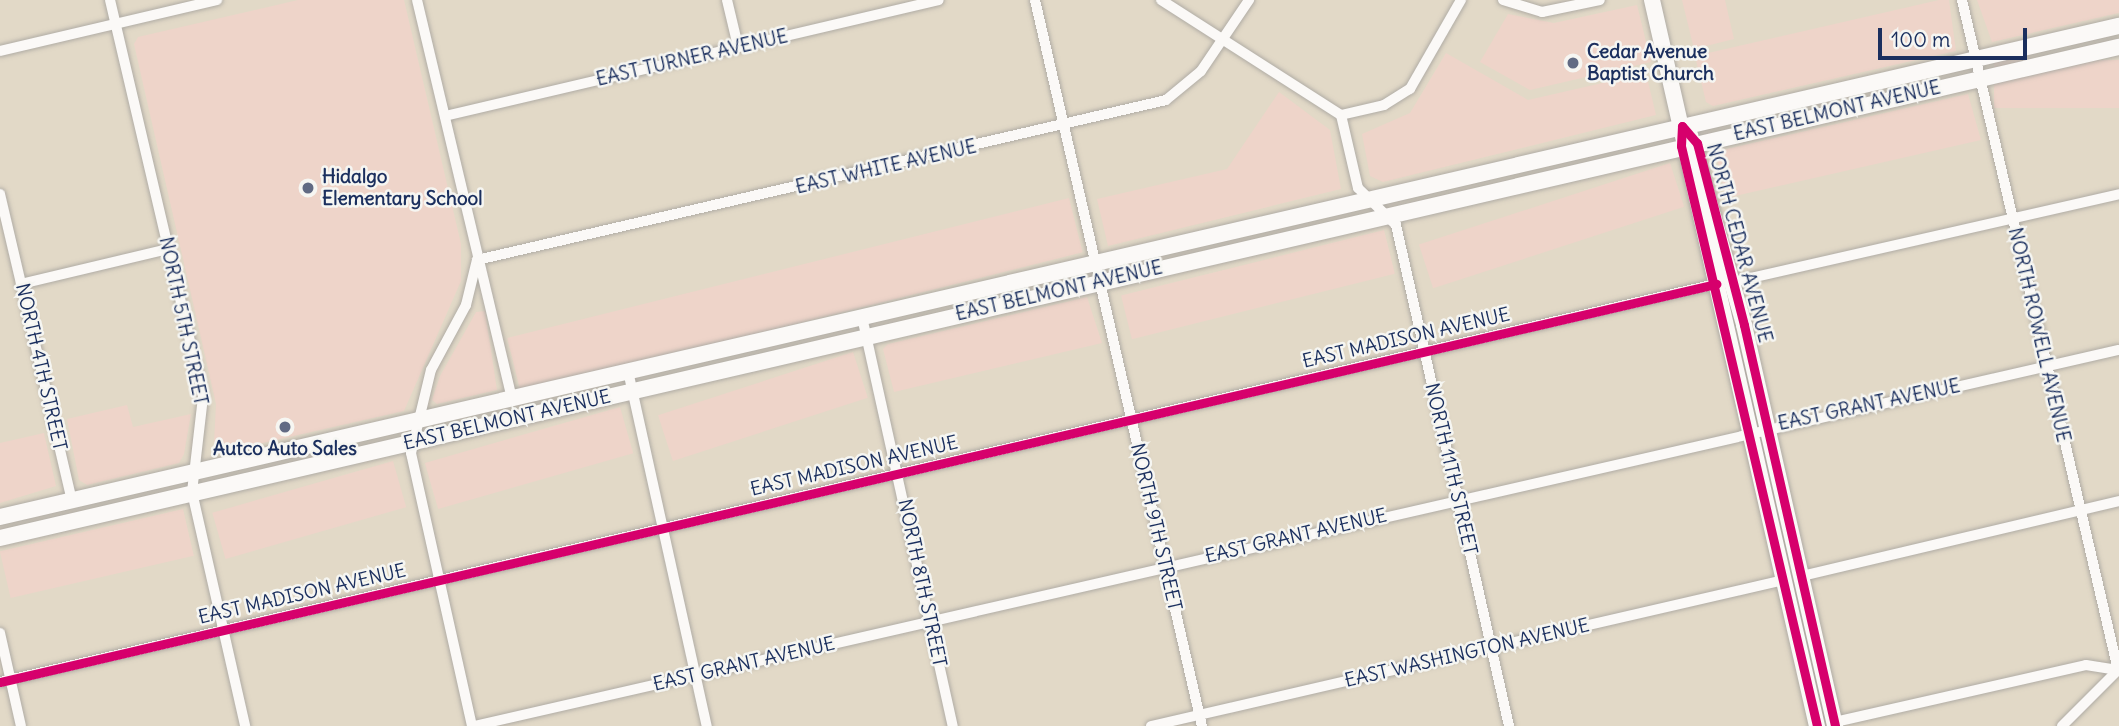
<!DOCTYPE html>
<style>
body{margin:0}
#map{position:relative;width:2119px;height:726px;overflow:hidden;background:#e2d9c7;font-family:Delius,sans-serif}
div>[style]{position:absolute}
.built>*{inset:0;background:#eed4c9;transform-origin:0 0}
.roads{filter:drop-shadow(0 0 2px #b0aca5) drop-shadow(0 0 2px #b0aca5)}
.street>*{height:10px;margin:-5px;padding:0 5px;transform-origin:5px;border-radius:5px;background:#fbf9f7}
.secondary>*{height:16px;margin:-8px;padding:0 8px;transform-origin:8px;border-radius:8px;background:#fbf9f7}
.cycleway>*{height:9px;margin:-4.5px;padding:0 4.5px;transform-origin:4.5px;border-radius:4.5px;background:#d6006c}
.dots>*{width:19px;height:19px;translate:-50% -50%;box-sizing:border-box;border:4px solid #f6f6f2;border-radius:50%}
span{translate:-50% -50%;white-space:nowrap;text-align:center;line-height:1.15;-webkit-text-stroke:5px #f6f6f2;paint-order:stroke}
.poi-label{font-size:19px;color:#1b2f5e;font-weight:700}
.left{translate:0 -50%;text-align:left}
.street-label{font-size:19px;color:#1b2f5e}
.scale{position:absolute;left:1878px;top:28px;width:149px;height:32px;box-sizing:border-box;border:4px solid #1b2f5e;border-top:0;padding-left:9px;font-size:21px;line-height:24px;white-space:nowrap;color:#1b2f5e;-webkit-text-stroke:5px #f6f6f2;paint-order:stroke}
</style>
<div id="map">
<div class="built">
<div style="clip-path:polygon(298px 0,404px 0,461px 244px,461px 281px,404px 411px,223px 452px,214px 443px,216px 404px,134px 44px,138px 37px)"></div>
<div style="clip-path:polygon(1682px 0,1725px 0,1734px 39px,1694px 49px)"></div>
<div style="clip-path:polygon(1939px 0,1949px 0,1956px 51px,1713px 106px,1706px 102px,1695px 56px)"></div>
<div style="clip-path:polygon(1977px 0,2119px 0,2119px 13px,1992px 42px)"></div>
<div style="clip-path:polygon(1637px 5px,1651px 62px,1530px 90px,1480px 62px,1508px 14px,1554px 23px)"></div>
<div style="clip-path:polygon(1446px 53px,1528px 100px,1646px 73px,1656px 115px,1383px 182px,1370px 176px,1362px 134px,1410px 113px)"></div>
<div style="left:2119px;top:60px;width:48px;height:125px;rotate:90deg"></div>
<div style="clip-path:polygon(1279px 92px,1330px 130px,1341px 189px,1108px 246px,1097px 199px,1227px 169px)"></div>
<div style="clip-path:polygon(1968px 94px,1981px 140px,1726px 198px,1717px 158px,1722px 150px)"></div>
<div style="left:1670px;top:163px;width:46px;height:264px;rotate:72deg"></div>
<div style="left:1069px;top:198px;width:56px;height:579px;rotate:76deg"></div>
<div style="left:1384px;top:230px;width:45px;height:271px;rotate:76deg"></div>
<div style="clip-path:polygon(1087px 297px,1102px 343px,894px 392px,883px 349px,888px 344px)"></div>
<div style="clip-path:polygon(485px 311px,497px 390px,437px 404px,432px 400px,440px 376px,476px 312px)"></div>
<div style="left:853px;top:352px;width:48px;height:205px;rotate:72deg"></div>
<div style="clip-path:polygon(127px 405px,133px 427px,191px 414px,184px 454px,179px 463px,87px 485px,79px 480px,67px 419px)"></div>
<div style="left:620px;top:407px;width:48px;height:203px;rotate:74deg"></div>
<div style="clip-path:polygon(44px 433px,56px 486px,0 503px,0 443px)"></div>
<div style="left:393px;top:461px;width:48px;height:188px;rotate:74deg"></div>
<div style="left:183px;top:509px;width:48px;height:188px;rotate:77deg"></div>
</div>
<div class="roads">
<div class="street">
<div style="left:110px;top:0;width:408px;rotate:76.8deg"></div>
<div style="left:203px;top:397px;width:96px;rotate:96.6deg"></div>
<div style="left:192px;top:492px;width:240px;rotate:77.2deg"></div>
<div style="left:417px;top:0;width:409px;rotate:76.6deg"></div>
<div style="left:727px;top:0;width:47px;rotate:76.6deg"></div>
<div style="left:1035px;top:0;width:745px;rotate:77.05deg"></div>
<div style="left:1161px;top:0;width:214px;rotate:32.6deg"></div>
<div style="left:1503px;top:0;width:41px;rotate:17.1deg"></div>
<div style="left:1542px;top:12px;width:59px;rotate:-11.7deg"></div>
<div style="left:0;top:51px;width:223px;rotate:-13.2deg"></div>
<div style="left:1341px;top:115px;width:75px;rotate:76.9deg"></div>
<div style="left:1358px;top:188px;width:53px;rotate:44.2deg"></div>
<div style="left:1396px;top:225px;width:514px;rotate:77.29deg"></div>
<div style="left:1341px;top:115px;width:44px;rotate:-13.1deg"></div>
<div style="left:1384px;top:105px;width:31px;rotate:-32deg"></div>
<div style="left:1410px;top:89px;width:103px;rotate:-60.2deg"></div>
<div style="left:445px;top:116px;width:507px;rotate:-13.21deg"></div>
<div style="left:0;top:194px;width:314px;rotate:76.8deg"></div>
<div style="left:1733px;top:282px;width:396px;rotate:-12.8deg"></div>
<div style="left:21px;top:284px;width:151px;rotate:-13.4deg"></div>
<div style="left:862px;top:317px;width:419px;rotate:77.5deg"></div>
<div style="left:628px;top:371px;width:364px;rotate:77.5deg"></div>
<div style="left:1802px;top:576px;width:326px;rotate:-13.3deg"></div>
<div style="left:0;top:633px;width:95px;rotate:77.3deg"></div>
<div style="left:0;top:682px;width:1762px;rotate:-13.06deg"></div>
<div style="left:1835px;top:722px;width:257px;rotate:-12.8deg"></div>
<div style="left:2086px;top:665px;width:32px;rotate:9deg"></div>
<div style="left:2118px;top:670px;width:688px;rotate:-103.11deg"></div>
<div style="left:472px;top:726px;width:280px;rotate:-102.6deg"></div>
<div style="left:411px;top:453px;width:85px;rotate:-76.5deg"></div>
<div style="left:431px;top:370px;width:74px;rotate:-61.7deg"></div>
<div style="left:466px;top:305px;width:46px;rotate:-76.3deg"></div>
<div style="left:477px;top:260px;width:707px;rotate:-13.07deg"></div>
<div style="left:1166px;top:100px;width:45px;rotate:-39.6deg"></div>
<div style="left:1201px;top:71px;width:86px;rotate:-55.9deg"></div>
<div style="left:474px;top:726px;width:1687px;rotate:-12.88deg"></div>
<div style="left:1151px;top:726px;width:650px;rotate:-12.99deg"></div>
<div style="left:2062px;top:726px;width:81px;rotate:-45deg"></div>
</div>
<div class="secondary">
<div style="left:1652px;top:0;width:745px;rotate:77.2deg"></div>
<div style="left:1690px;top:135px;width:198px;rotate:74.1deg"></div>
<div style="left:1744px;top:325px;width:411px;rotate:77.2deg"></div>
<div style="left:0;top:517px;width:2175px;rotate:-13.05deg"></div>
<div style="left:0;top:538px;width:2175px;rotate:-13.05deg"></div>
</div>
</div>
<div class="cycleway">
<div style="left:1682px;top:126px;width:23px;rotate:49deg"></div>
<div style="left:1697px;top:143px;width:188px;rotate:75.5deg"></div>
<div style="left:1744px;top:325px;width:411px;rotate:77.2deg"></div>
<div style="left:1682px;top:126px;width:20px;rotate:93deg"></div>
<div style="left:1681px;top:146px;width:596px;rotate:76.8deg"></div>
<div style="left:0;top:682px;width:1762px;rotate:-13.06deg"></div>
</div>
<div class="dots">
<div style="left:1573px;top:63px;background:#616a83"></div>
<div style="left:308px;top:188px;background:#616a83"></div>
<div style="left:285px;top:427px;background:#616a83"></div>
</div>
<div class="poi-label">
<span class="left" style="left:1587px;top:63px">Cedar Avenue<br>Baptist Church</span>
<span class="left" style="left:322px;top:188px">Hidalgo<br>Elementary School</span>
<span style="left:285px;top:449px">Autco Auto Sales</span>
</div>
<div class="street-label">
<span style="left:692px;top:58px;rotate:-13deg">EAST TURNER AVENUE</span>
<span style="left:1837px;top:111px;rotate:-13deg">EAST BELMONT AVENUE</span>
<span style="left:886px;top:167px;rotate:-13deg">EAST WHITE AVENUE</span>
<span style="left:1739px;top:243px;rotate:75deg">NORTH CEDAR AVENUE</span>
<span style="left:1059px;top:291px;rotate:-13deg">EAST BELMONT AVENUE</span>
<span style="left:183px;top:321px;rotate:78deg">NORTH 5TH STREET</span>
<span style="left:2039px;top:335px;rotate:77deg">NORTH ROWELL AVENUE</span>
<span style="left:1406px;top:338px;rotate:-13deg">EAST MADISON AVENUE</span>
<span style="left:41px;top:367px;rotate:77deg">NORTH 4TH STREET</span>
<span style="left:1869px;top:405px;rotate:-12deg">EAST GRANT AVENUE</span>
<span style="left:507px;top:420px;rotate:-13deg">EAST BELMONT AVENUE</span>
<span style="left:854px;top:466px;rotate:-13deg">EAST MADISON AVENUE</span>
<span style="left:1451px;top:469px;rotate:77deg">NORTH 11TH STREET</span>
<span style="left:1156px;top:527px;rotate:77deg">NORTH 9TH STREET</span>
<span style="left:1296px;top:536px;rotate:-13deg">EAST GRANT AVENUE</span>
<span style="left:922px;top:583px;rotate:78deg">NORTH 8TH STREET</span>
<span style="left:302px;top:594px;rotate:-13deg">EAST MADISON AVENUE</span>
<span style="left:1467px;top:653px;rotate:-13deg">EAST WASHINGTON AVENUE</span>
<span style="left:744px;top:664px;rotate:-13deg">EAST GRANT AVENUE</span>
</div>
<div class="scale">100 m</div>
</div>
